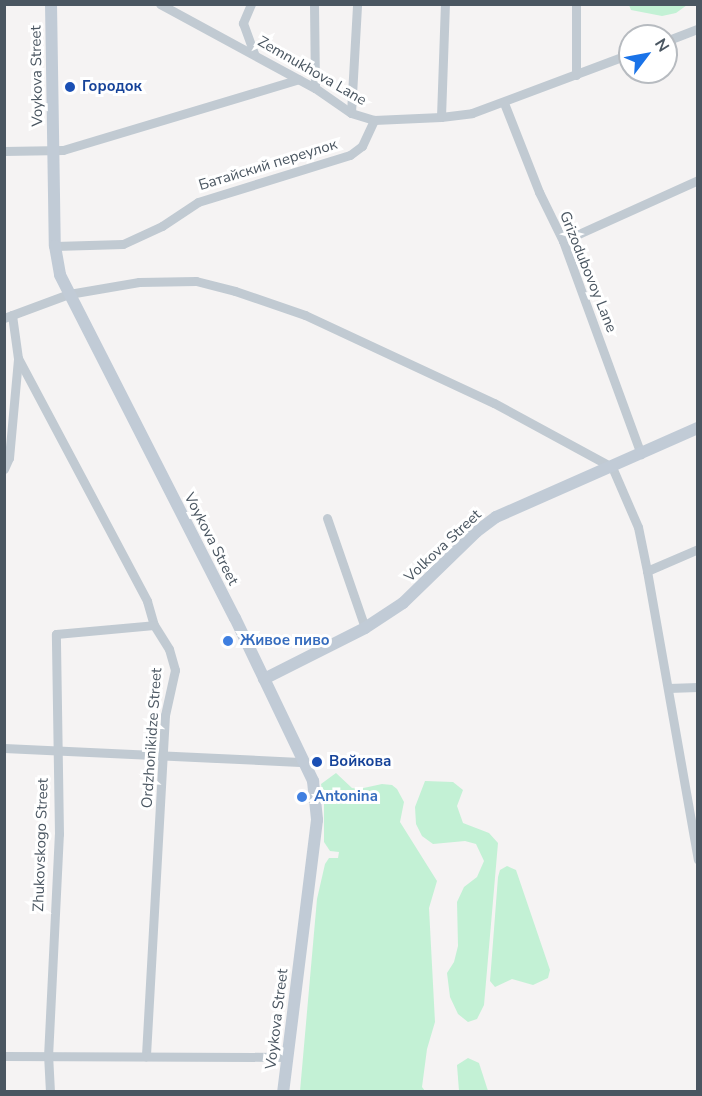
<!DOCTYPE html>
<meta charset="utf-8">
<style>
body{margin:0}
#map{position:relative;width:702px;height:1096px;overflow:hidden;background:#f5f3f3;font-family:"Nunito Sans",sans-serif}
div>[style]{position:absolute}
.green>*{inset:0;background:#c3f1d5}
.street>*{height:9px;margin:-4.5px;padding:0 4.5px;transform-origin:4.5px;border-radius:4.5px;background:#c1cad2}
.secondary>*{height:12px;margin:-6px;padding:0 6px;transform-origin:6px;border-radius:6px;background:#c1cbd6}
.dots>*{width:16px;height:16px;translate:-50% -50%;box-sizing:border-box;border:3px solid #fff;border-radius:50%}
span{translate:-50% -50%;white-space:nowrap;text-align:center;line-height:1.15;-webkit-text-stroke:6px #fff;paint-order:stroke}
.street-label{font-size:15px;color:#4a5661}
.transit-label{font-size:15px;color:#164399;font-weight:700}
.left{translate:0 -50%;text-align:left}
.shop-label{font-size:15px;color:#366cbe;font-weight:700}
.frame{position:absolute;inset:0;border:6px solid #4a5661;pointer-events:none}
.north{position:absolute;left:618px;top:24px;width:60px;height:60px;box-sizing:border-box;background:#fff;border:2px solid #b7bbc0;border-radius:50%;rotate:58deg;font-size:16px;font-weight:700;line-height:24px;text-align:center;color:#4a5661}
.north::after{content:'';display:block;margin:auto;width:21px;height:27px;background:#1a73e8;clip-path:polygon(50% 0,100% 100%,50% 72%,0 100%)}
</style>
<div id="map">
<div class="green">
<div style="clip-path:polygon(629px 5px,687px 5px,676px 13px,662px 16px,631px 10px)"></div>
<div style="clip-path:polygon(336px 773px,352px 788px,359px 789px,382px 784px,392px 785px,397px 789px,404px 802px,400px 822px,437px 881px,429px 908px,435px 1022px,427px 1049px,422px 1087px,425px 1091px,300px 1091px,317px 899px,325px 864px,329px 858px,338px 858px,339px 852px,330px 851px,324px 842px,324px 800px,321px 784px)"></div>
<div style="clip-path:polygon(425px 781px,453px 782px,463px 790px,457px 806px,463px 823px,489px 833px,498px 843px,484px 1005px,477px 1019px,468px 1022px,458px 1014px,450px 997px,447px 973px,454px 962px,458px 946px,457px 902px,464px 887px,477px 877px,484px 861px,476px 844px,465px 841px,433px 844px,422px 836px,416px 824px,415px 807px)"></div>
<div style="clip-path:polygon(507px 866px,516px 870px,550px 970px,548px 978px,533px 985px,512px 979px,495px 987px,490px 981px,498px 877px,500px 870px)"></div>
<div style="clip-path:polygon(468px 1058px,479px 1063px,488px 1091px,459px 1091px,457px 1065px)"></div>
</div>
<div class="street">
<div style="left:160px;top:4px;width:176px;rotate:28.5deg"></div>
<div style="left:315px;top:88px;width:44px;rotate:34.8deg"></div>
<div style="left:351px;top:113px;width:24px;rotate:17deg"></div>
<div style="left:374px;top:120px;width:67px;rotate:-2.6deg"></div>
<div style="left:441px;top:117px;width:31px;rotate:-7deg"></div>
<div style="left:472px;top:113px;width:169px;rotate:-20.5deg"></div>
<div style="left:251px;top:4px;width:21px;rotate:113deg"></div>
<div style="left:243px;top:23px;width:33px;rotate:70deg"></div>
<div style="left:314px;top:4px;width:84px;rotate:89.3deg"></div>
<div style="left:666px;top:41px;width:34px;rotate:-21deg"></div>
<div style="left:576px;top:75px;width:71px;rotate:-90deg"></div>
<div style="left:504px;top:103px;width:96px;rotate:68.5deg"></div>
<div style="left:539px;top:192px;width:55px;rotate:63.9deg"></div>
<div style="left:563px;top:241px;width:227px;rotate:69.9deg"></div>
<div style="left:351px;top:113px;width:109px;rotate:-86.8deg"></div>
<div style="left:441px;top:117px;width:113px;rotate:-88deg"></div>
<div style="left:4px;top:151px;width:59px;rotate:-1deg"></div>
<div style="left:63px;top:150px;width:246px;rotate:-16.7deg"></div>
<div style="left:563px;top:241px;width:148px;rotate:-24.3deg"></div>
<div style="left:55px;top:246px;width:68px;rotate:-1.7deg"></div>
<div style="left:123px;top:244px;width:43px;rotate:-24.8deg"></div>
<div style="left:162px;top:226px;width:43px;rotate:-33.7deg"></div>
<div style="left:198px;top:202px;width:159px;rotate:-17.2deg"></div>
<div style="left:350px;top:155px;width:15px;rotate:-37deg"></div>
<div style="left:362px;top:146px;width:29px;rotate:-65deg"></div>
<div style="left:12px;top:315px;width:43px;rotate:82.1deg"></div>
<div style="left:18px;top:358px;width:275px;rotate:62deg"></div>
<div style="left:147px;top:601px;width:25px;rotate:74deg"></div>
<div style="left:154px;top:625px;width:28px;rotate:58deg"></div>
<div style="left:169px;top:649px;width:22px;rotate:74deg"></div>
<div style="left:175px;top:670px;width:46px;rotate:102.5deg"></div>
<div style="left:165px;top:715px;width:342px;rotate:93.2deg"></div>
<div style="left:4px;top:318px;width:69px;rotate:-20.3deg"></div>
<div style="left:69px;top:294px;width:71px;rotate:-9.7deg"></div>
<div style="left:139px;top:282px;width:57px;rotate:-1deg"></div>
<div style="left:196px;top:281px;width:40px;rotate:14.4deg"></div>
<div style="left:235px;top:291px;width:74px;rotate:18.9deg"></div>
<div style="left:305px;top:315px;width:208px;rotate:25deg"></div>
<div style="left:494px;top:403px;width:134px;rotate:28.5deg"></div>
<div style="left:612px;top:467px;width:65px;rotate:66.6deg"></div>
<div style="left:638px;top:527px;width:45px;rotate:78.4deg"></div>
<div style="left:647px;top:571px;width:293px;rotate:80deg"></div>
<div style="left:4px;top:469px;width:12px;rotate:-66deg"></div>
<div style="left:9px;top:458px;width:99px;rotate:-84.8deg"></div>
<div style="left:327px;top:518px;width:116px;rotate:70.9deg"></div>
<div style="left:647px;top:571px;width:56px;rotate:-23.3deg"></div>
<div style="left:668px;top:688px;width:30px;rotate:-2deg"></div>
<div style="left:4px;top:748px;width:301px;rotate:2.7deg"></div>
<div style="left:4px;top:1056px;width:283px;rotate:0.2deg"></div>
<div style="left:50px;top:1092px;width:35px;rotate:-93deg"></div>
<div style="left:48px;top:1057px;width:223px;rotate:-87.2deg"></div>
<div style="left:59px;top:834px;width:200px;rotate:-90.9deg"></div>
<div style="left:56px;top:634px;width:98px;rotate:-5.2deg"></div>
</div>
<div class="secondary">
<div style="left:51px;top:4px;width:242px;rotate:89.1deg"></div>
<div style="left:55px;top:246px;width:29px;rotate:80deg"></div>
<div style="left:60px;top:275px;width:385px;rotate:63deg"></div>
<div style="left:235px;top:618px;width:181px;rotate:64.4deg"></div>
<div style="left:313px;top:781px;width:39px;rotate:84deg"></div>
<div style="left:317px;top:820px;width:274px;rotate:97.1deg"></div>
<div style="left:264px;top:679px;width:113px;rotate:-26.8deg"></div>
<div style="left:365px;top:628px;width:45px;rotate:-33.3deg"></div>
<div style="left:403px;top:603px;width:102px;rotate:-44.2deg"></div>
<div style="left:476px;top:532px;width:25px;rotate:-37deg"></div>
<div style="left:496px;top:517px;width:221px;rotate:-23.8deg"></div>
</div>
<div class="dots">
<div style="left:70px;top:87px;background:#1a4fb4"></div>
<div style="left:228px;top:641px;background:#3f7fe0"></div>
<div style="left:317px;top:762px;background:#1a4fb4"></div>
<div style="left:302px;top:797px;background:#3f7fe0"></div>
</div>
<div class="street-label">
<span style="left:312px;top:71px;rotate:30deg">Zemnukhova Lane</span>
<span style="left:37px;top:76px;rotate:-91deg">Voykova Street</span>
<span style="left:268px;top:165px;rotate:-17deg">Батайский переулок</span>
<span style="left:588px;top:272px;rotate:68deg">Grizodubovoy Lane</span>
<span style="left:211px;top:539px;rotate:63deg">Voykova Street</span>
<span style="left:443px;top:546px;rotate:-43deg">Volkova Street</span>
<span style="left:152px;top:738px;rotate:-86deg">Ordzhonikidze Street</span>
<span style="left:41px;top:845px;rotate:-88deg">Zhukovskogo Street</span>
<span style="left:277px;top:1019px;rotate:-83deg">Voykova Street</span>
</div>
<div class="transit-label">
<span class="left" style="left:82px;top:87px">Городок</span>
<span class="left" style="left:329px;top:762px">Войкова</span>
</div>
<div class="shop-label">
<span class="left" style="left:240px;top:641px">Живое пиво</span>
<span class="left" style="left:314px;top:797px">Antonina</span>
</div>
<div class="frame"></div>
<div class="north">N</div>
</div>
